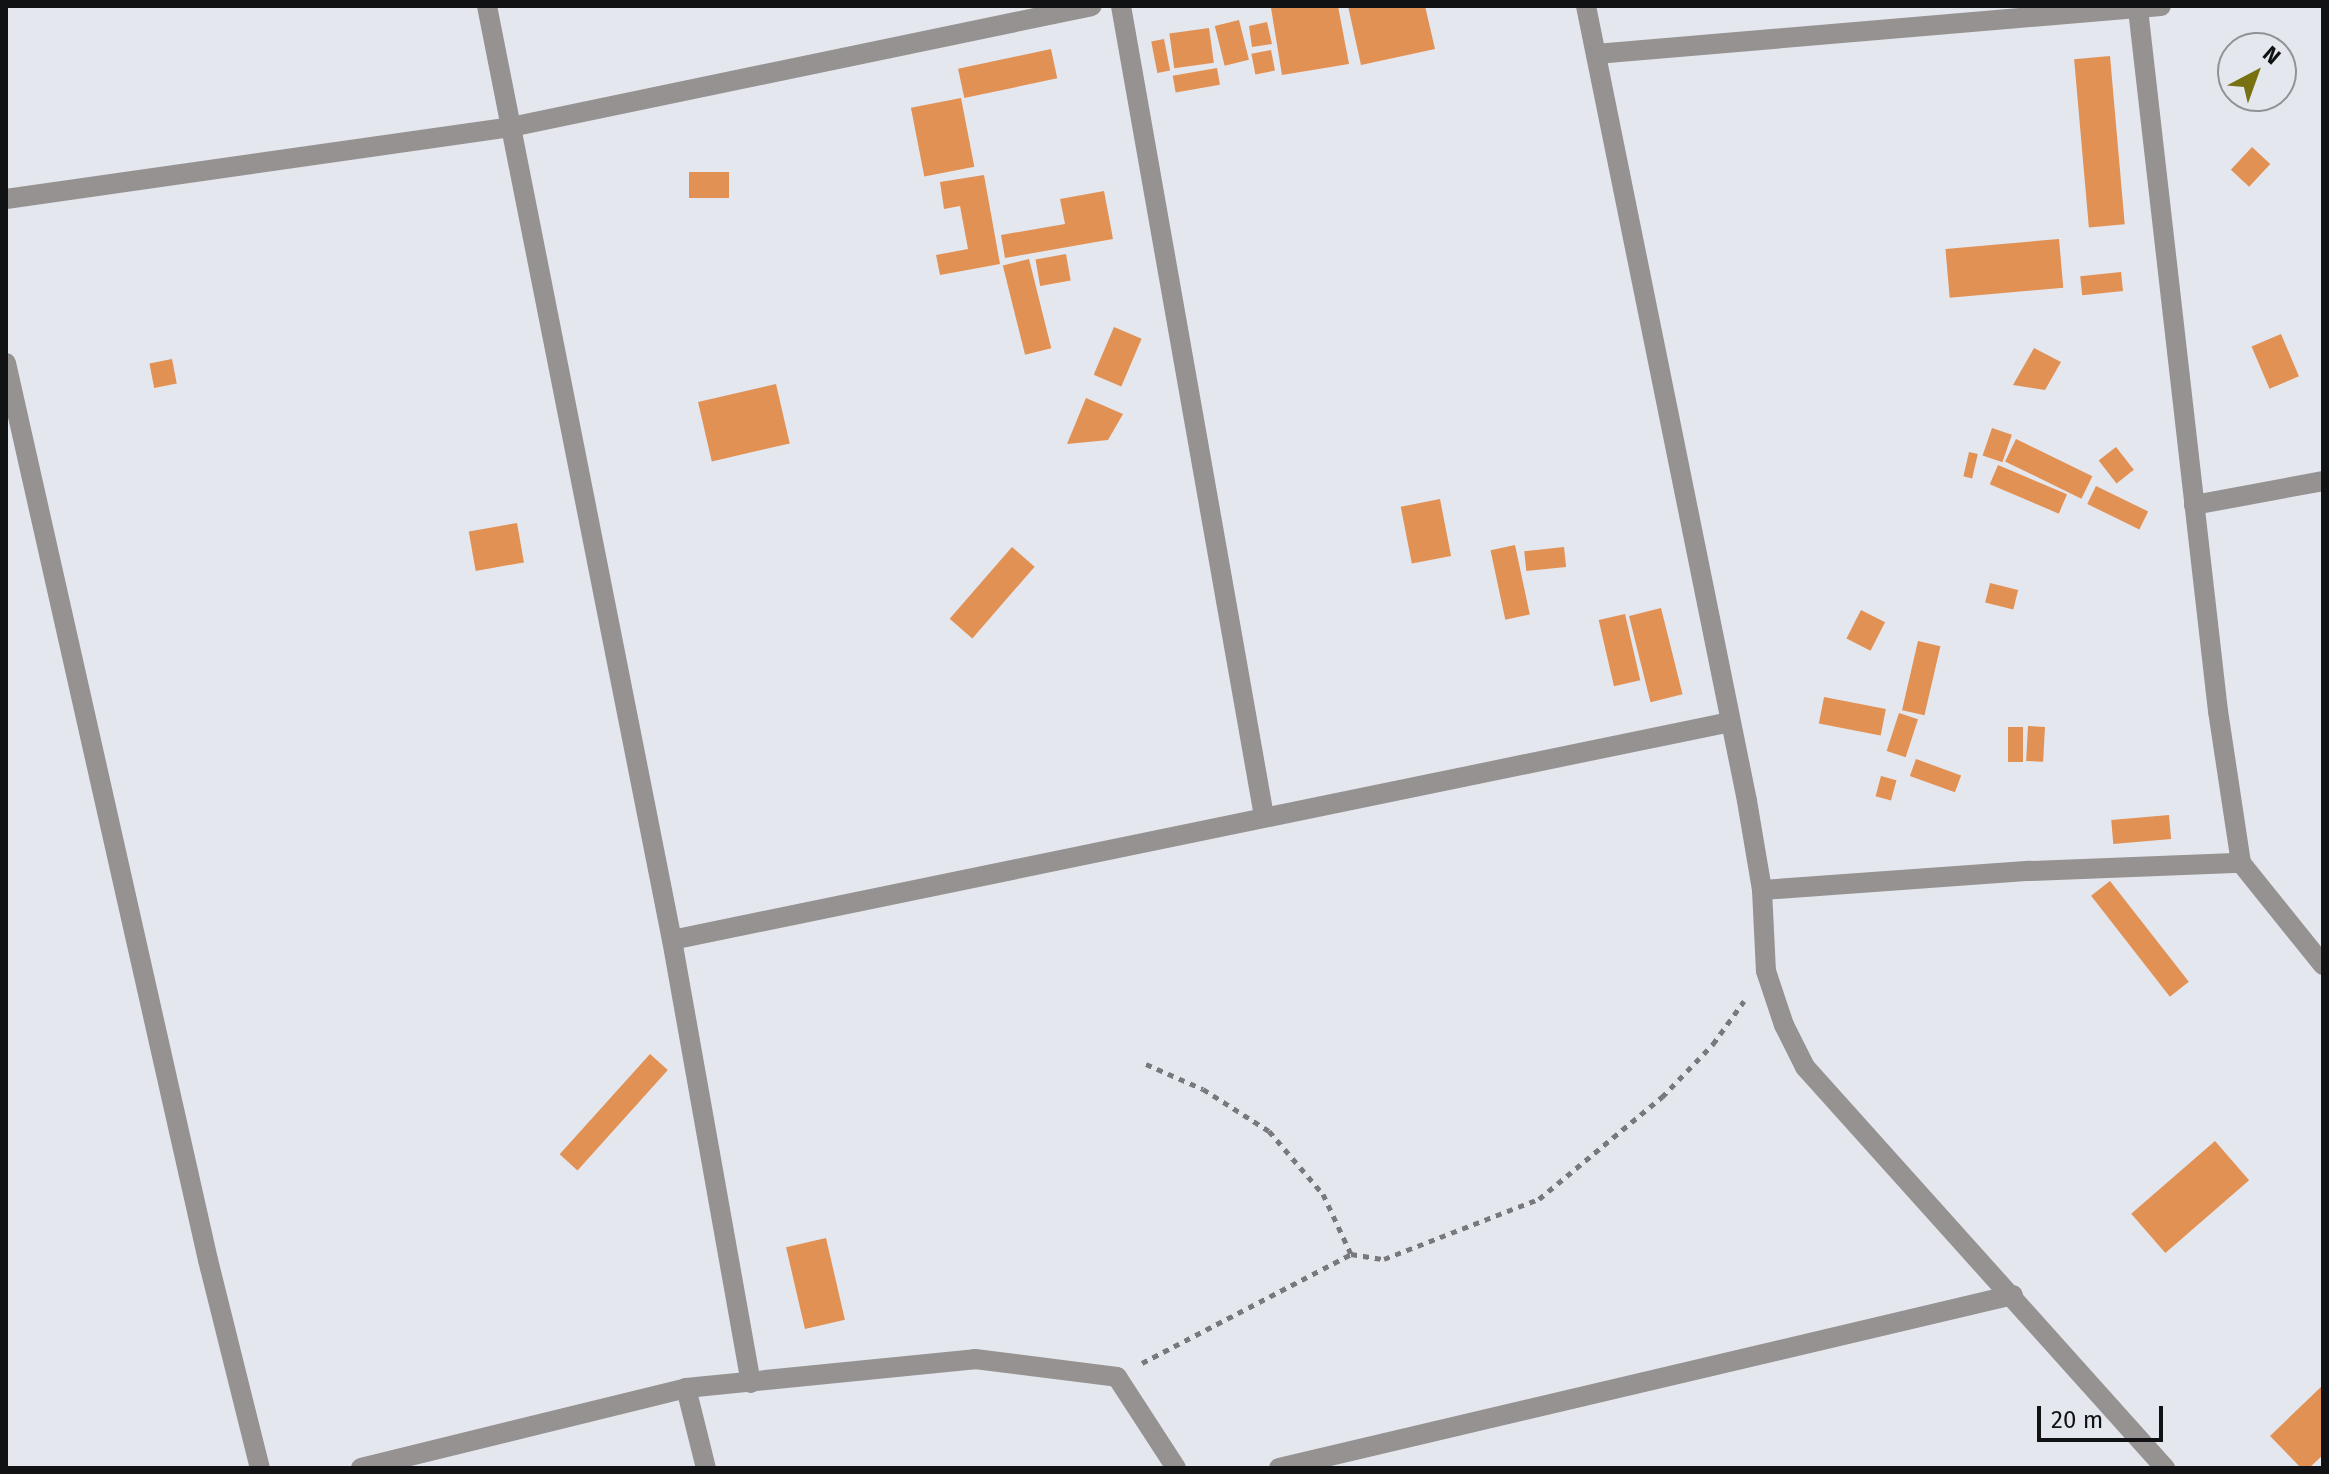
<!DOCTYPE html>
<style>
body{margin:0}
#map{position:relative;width:2329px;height:1474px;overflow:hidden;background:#e4e7ed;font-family:"Fira Sans",sans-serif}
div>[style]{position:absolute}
.building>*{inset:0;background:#e29155;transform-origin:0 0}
.path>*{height:5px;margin-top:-2.5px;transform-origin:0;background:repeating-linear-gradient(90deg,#77797d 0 6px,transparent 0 12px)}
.minor>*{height:20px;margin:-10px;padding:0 10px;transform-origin:10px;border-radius:10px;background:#959291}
span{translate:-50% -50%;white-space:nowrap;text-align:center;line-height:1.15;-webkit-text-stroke:8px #e4e7ed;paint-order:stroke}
.frame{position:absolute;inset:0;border:8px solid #111214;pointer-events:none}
.north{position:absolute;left:2217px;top:32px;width:80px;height:80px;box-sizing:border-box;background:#e4e7ed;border:2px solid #909296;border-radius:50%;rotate:41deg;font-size:22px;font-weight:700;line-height:32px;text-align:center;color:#111214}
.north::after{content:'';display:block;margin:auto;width:28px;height:36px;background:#787111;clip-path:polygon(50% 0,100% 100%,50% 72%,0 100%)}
.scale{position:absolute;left:2037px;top:1406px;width:126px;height:36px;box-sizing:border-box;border:4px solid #111214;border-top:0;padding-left:10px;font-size:24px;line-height:28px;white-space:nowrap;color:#111214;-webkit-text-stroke:6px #e4e7ed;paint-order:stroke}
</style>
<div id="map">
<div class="building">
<div style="clip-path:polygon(1287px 6px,1338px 6px,1349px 64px,1282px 75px,1271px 8px)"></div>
<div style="clip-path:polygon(1348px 6px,1425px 6px,1435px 49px,1361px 65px)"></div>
<div style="left:1239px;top:20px;width:41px;height:25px;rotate:76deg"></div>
<div style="clip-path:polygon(1267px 22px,1272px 44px,1252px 47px,1249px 26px)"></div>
<div style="left:1209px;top:28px;width:35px;height:40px;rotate:82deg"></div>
<div style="left:1164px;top:39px;width:32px;height:13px;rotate:79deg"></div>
<div style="left:1051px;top:49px;width:30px;height:95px;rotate:78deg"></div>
<div style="left:1271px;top:50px;width:21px;height:20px;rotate:79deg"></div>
<div style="left:2110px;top:56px;width:169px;height:36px;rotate:85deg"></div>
<div style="left:1217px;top:68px;width:17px;height:45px;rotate:80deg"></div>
<div style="left:961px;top:98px;width:70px;height:51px;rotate:79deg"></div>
<div style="left:2252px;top:147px;width:25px;height:31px;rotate:43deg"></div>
<div style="left:729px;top:172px;width:26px;height:40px;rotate:90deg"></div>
<div style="clip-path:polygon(984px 175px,1000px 264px,940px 275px,936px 255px,968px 249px,960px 206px,944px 209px,940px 182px)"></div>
<div style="clip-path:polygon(1104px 191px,1113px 239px,1005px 258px,1001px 235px,1065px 224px,1060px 199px)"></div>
<div style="left:2059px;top:239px;width:49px;height:114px;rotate:85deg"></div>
<div style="left:1066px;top:254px;width:27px;height:31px;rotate:80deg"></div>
<div style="left:1029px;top:259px;width:92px;height:27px;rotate:76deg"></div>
<div style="left:2121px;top:272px;width:19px;height:41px;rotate:84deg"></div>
<div style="left:1114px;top:327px;width:30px;height:52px;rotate:23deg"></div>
<div style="left:2281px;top:334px;width:46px;height:32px;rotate:67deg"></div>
<div style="clip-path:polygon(2034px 348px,2061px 362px,2045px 390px,2013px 385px)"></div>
<div style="left:172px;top:359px;width:25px;height:23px;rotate:79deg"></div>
<div style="left:776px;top:384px;width:61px;height:80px;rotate:77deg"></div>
<div style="clip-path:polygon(1086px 398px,1123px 414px,1108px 440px,1067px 444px)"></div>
<div style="left:1992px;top:428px;width:21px;height:29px;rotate:19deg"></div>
<div style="left:2016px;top:439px;width:85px;height:25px;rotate:26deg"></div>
<div style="left:2116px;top:447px;width:29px;height:22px;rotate:52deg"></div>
<div style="left:1969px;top:452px;width:9px;height:25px;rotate:13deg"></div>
<div style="left:1998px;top:465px;width:75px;height:21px;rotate:23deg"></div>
<div style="left:2096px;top:486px;width:58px;height:20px;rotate:26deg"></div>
<div style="left:1440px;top:499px;width:58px;height:40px;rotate:79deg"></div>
<div style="left:517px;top:523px;width:40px;height:49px;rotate:80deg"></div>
<div style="left:1515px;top:545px;width:71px;height:25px;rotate:78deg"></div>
<div style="left:1012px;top:547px;width:30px;height:95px;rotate:41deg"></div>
<div style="left:1564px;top:547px;width:20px;height:40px;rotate:84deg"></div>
<div style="left:1990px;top:583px;width:29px;height:20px;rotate:14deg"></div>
<div style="left:1661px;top:608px;width:89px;height:33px;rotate:76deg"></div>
<div style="left:1861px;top:610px;width:27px;height:32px;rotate:27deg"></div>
<div style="left:1625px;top:614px;width:68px;height:27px;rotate:77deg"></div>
<div style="left:1918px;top:641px;width:23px;height:71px;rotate:13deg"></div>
<div style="left:1824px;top:697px;width:63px;height:27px;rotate:11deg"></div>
<div style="left:1899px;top:713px;width:20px;height:40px;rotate:18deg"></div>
<div style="left:2028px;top:726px;width:17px;height:35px;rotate:3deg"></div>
<div style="left:2008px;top:727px;width:15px;height:35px"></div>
<div style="left:1916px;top:759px;width:48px;height:18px;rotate:20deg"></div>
<div style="left:1881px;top:776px;width:16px;height:21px;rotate:15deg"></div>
<div style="left:2169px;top:815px;width:24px;height:58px;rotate:85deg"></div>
<div style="left:2110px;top:881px;width:128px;height:24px;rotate:52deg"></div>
<div style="left:650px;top:1054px;width:24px;height:135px;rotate:42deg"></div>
<div style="left:2215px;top:1141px;width:52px;height:111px;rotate:49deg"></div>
<div style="left:826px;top:1238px;width:84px;height:41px;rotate:77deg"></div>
<div style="clip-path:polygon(2323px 1385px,2323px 1455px,2309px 1468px,2301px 1468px,2270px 1436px)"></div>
</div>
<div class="path">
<div style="left:1146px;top:1064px;width:62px;rotate:23.7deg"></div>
<div style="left:1203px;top:1089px;width:78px;rotate:32.5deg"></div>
<div style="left:1269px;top:1131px;width:83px;rotate:49.4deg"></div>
<div style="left:1323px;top:1194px;width:66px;rotate:65deg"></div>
<div style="left:1142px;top:1363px;width:236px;rotate:-27.5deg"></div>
<div style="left:1351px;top:1254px;width:33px;rotate:9deg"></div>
<div style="left:1384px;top:1259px;width:166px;rotate:-21.2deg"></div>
<div style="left:1539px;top:1199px;width:160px;rotate:-39.7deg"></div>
<div style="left:1662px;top:1097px;width:74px;rotate:-46.1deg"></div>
<div style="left:1713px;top:1044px;width:53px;rotate:-54.2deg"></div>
</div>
<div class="minor">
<div style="left:487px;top:6px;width:952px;rotate:78.8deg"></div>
<div style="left:672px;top:940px;width:450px;rotate:79.9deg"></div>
<div style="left:1121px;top:6px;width:823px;rotate:79.99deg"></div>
<div style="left:1586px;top:6px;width:811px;rotate:78.55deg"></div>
<div style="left:1747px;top:801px;width:90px;rotate:80.4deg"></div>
<div style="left:1762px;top:890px;width:81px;rotate:87.2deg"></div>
<div style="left:1766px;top:971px;width:57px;rotate:71.6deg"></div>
<div style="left:1784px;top:1025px;width:47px;rotate:63.4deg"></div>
<div style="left:1805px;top:1067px;width:539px;rotate:48.08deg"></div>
<div style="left:2138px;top:9px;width:707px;rotate:83.5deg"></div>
<div style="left:2218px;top:711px;width:154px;rotate:81.4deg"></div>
<div style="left:2241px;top:863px;width:131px;rotate:51.2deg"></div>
<div style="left:1596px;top:54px;width:567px;rotate:-4.86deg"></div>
<div style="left:6px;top:199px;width:510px;rotate:-8.11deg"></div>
<div style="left:511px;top:127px;width:593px;rotate:-11.76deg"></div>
<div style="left:6px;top:363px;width:919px;rotate:77.31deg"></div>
<div style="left:208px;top:1260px;width:214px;rotate:76deg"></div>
<div style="left:2194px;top:505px;width:131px;rotate:-10.5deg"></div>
<div style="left:1762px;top:890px;width:268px;rotate:-4.1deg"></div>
<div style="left:2029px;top:871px;width:212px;rotate:-2.2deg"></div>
<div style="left:672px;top:940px;width:1080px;rotate:-11.64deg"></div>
<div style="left:686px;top:1388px;width:82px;rotate:76deg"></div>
<div style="left:361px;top:1468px;width:335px;rotate:-13.8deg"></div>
<div style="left:686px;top:1388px;width:290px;rotate:-5.7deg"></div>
<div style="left:975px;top:1359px;width:143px;rotate:7.2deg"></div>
<div style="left:1117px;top:1377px;width:108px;rotate:57deg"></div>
<div style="left:1279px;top:1468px;width:754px;rotate:-13.26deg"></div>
</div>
<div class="frame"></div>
<div class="north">N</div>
<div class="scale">20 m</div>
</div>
